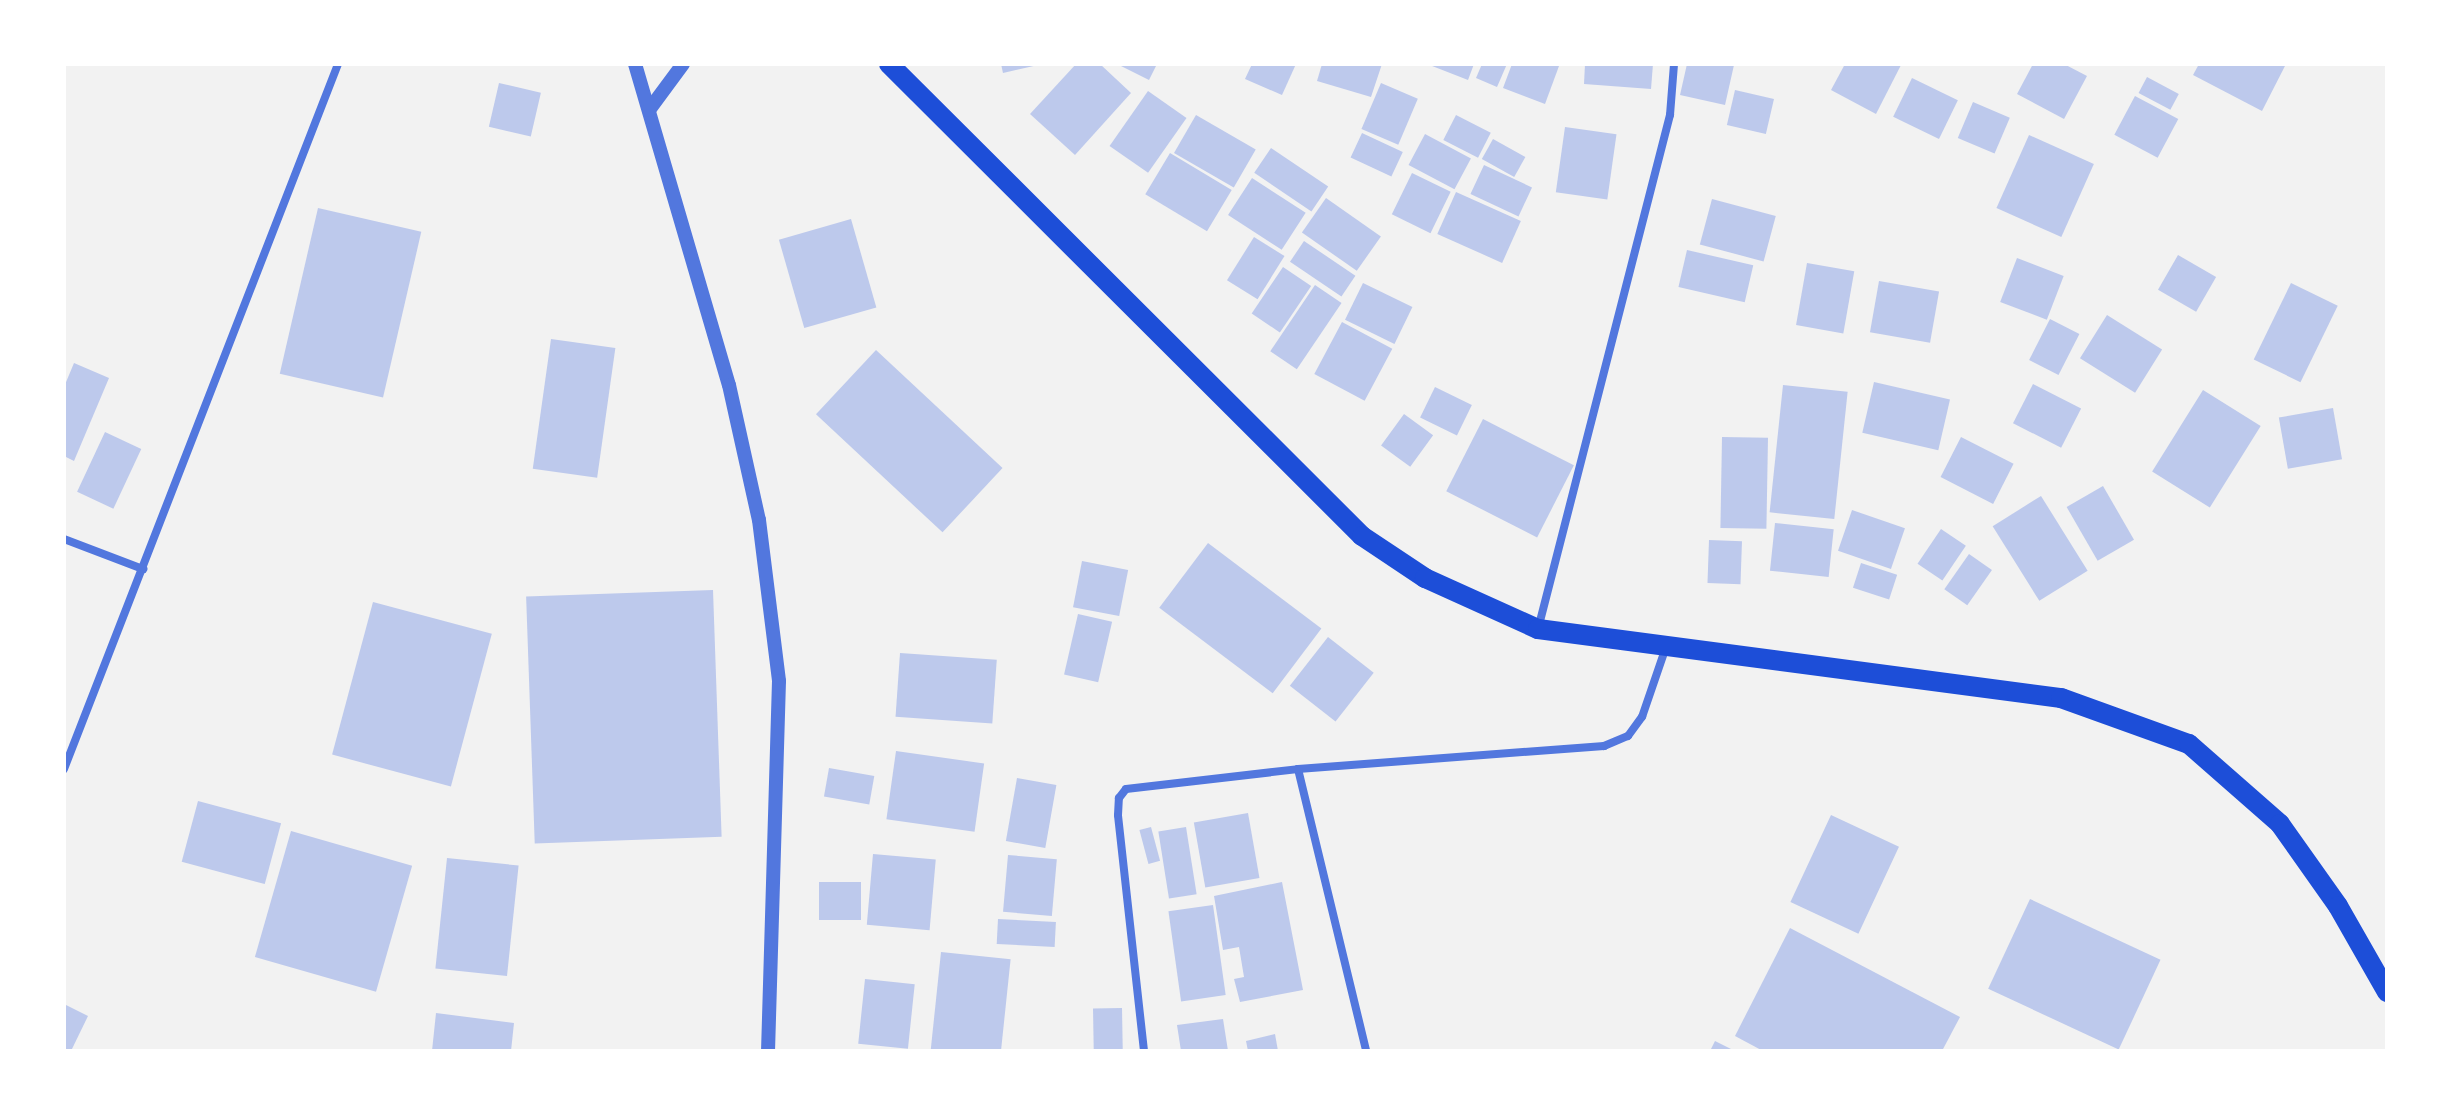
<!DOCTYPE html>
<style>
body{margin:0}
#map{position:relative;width:2451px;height:1115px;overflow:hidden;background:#f2f2f2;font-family:Signika,sans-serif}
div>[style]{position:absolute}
.building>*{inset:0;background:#bdc9ec;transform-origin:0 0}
.minor>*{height:8px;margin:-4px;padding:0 4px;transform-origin:4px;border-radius:4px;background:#5277de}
.tertiary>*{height:14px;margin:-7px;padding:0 7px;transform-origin:7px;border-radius:7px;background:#5277de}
.primary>*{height:20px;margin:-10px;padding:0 10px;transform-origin:10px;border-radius:10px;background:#1d4ed8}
span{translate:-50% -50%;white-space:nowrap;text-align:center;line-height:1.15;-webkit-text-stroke:6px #fff;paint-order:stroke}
.frame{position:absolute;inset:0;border:66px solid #fff;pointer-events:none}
</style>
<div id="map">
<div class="building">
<div style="clip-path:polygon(1001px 64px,1038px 64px,1038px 65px,1003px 73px)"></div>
<div style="clip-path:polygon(1076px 64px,1100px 64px,1131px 93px,1075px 155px,1030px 114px)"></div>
<div style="clip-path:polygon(1117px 64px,1157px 64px,1149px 80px)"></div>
<div style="clip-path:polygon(1252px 64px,1296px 64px,1282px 95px,1245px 79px)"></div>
<div style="clip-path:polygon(1322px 64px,1382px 64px,1371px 97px,1317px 81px)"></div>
<div style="clip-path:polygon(1427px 64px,1474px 64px,1468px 80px)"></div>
<div style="clip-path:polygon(1482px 64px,1507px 64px,1497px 87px,1476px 78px)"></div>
<div style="clip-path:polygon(1512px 64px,1559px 66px,1545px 104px,1503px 88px)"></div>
<div style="clip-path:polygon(1585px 64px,1653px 64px,1651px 89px,1584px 84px)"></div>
<div style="clip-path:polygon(1687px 64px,1734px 65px,1725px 105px,1680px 95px)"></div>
<div style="clip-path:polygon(1845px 64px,1901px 65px,1876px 114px,1831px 90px)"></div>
<div style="clip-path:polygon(2033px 64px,2064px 64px,2087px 76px,2064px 119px,2017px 94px)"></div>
<div style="clip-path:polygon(2199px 64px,2286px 64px,2262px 111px,2193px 75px)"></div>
<div style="left:2147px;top:77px;width:36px;height:18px;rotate:28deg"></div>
<div style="left:1912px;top:78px;width:51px;height:43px;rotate:26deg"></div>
<div style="left:499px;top:83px;width:43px;height:45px;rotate:13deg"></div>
<div style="left:1381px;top:83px;width:40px;height:50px;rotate:23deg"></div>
<div style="left:1735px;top:90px;width:40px;height:36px;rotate:13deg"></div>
<div style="left:1148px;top:91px;width:47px;height:67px;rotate:35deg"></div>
<div style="left:2135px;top:96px;width:49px;height:44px;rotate:28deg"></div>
<div style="left:1973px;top:102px;width:40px;height:39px;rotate:23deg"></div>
<div style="left:1196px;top:115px;width:69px;height:44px;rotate:30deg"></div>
<div style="left:1456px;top:115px;width:39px;height:28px;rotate:27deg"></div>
<div style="left:1565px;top:127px;width:52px;height:66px;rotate:8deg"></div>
<div style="left:1362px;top:133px;width:45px;height:27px;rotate:25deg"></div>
<div style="left:1425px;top:134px;width:52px;height:35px;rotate:28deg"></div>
<div style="left:2029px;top:135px;width:71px;height:80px;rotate:24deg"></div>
<div style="left:1493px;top:139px;width:37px;height:23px;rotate:29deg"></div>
<div style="left:1271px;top:148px;width:69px;height:30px;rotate:34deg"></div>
<div style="left:1170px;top:153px;width:72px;height:48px;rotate:31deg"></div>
<div style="left:1484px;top:165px;width:53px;height:32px;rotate:25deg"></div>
<div style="left:1412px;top:173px;width:43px;height:46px;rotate:26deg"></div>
<div style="left:1252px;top:178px;width:64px;height:44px;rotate:33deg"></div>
<div style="left:1456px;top:192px;width:71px;height:46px;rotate:24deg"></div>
<div style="left:1326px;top:198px;width:67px;height:42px;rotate:35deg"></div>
<div style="left:1712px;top:199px;width:66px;height:47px;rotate:15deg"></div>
<div style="left:318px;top:208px;width:106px;height:170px;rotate:13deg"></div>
<div style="left:851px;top:219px;width:92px;height:75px;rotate:74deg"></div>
<div style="left:1254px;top:237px;width:36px;height:51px;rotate:32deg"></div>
<div style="left:1304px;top:241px;width:62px;height:25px;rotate:34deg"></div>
<div style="left:1687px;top:250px;width:68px;height:38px;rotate:13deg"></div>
<div style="left:2178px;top:255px;width:44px;height:40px;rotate:30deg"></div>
<div style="left:2017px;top:258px;width:50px;height:47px;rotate:21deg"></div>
<div style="left:1807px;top:263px;width:48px;height:63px;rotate:10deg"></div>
<div style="left:1283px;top:267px;width:34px;height:56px;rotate:34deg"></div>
<div style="left:1879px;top:281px;width:61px;height:52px;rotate:10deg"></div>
<div style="left:1363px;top:283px;width:55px;height:41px;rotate:26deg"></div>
<div style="left:2291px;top:283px;width:52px;height:85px;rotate:26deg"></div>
<div style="left:1315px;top:285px;width:32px;height:80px;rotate:34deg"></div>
<div style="left:2107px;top:315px;width:65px;height:51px;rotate:32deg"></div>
<div style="left:2050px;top:319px;width:33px;height:46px;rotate:27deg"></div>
<div style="left:1342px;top:322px;width:57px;height:59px;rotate:28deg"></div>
<div style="left:551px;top:339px;width:65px;height:131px;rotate:8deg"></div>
<div style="left:876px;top:350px;width:173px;height:88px;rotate:43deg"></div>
<div style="clip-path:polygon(74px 363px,109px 378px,74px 461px,64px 456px,64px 387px)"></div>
<div style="left:1874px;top:382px;width:78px;height:52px;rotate:13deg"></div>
<div style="left:2033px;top:384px;width:54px;height:44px;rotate:27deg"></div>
<div style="left:1783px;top:385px;width:65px;height:128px;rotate:6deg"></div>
<div style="left:1435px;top:387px;width:41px;height:34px;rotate:26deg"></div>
<div style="left:2203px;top:390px;width:68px;height:96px;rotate:32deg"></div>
<div style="left:2333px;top:408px;width:52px;height:55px;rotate:80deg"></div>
<div style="left:1404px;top:414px;width:36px;height:39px;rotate:36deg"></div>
<div style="left:1483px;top:419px;width:102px;height:81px;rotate:27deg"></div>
<div style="left:105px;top:432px;width:40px;height:66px;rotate:25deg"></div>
<div style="left:1722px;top:437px;width:46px;height:91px;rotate:1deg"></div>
<div style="left:1961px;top:437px;width:59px;height:45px;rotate:27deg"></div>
<div style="left:2103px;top:486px;width:62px;height:42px;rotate:60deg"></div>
<div style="left:2041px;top:496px;width:88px;height:57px;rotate:58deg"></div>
<div style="left:1852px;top:510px;width:56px;height:43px;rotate:19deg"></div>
<div style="left:1775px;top:523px;width:59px;height:48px;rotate:6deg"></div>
<div style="left:1941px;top:529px;width:30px;height:42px;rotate:34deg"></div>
<div style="left:1709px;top:540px;width:33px;height:43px;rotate:2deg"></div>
<div style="left:1208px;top:543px;width:142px;height:81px;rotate:37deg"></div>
<div style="left:1969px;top:554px;width:28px;height:43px;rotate:35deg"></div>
<div style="left:1082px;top:561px;width:47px;height:47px;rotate:11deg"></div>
<div style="left:1861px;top:563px;width:38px;height:26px;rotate:18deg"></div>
<div style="left:713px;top:590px;width:247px;height:187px;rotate:88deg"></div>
<div style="left:373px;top:602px;width:123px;height:158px;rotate:15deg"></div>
<div style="left:1078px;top:614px;width:35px;height:62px;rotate:13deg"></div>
<div style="left:1328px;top:637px;width:58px;height:62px;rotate:38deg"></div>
<div style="left:900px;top:653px;width:97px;height:64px;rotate:4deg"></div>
<div style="left:896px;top:751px;width:89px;height:69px;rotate:8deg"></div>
<div style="left:829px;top:768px;width:46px;height:29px;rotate:10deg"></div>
<div style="left:1017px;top:778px;width:40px;height:64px;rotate:10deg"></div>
<div style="left:198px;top:801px;width:86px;height:63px;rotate:15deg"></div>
<div style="left:1248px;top:813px;width:66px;height:55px;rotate:80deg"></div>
<div style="left:1831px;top:815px;width:75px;height:96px;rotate:25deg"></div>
<div style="left:1151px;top:827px;width:35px;height:12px;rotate:75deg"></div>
<div style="left:1186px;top:827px;width:68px;height:28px;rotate:81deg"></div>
<div style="left:291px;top:831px;width:126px;height:131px;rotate:16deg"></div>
<div style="left:873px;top:854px;width:63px;height:71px;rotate:5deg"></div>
<div style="left:1008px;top:855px;width:49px;height:57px;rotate:5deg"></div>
<div style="left:447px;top:858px;width:72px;height:111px;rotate:6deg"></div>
<div style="left:819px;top:882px;width:42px;height:38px"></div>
<div style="clip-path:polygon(1282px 882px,1303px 990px,1240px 1002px,1234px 979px,1244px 977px,1239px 947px,1223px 950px,1214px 896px)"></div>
<div style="left:2030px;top:899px;width:144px;height:99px;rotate:25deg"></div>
<div style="left:1213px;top:905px;width:91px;height:45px;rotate:82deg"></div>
<div style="left:998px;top:919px;width:58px;height:25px;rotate:3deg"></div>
<div style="clip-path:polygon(1790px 928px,1960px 1017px,1942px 1051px,1763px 1051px,1735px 1036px)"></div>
<div style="left:941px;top:952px;width:70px;height:99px;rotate:6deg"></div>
<div style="left:865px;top:979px;width:50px;height:65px;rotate:6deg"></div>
<div style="clip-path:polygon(64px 1004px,88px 1016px,71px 1051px,64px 1051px)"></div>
<div style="left:1122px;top:1008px;width:41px;height:29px;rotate:89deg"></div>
<div style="clip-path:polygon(436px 1013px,514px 1023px,511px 1051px,432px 1051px)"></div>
<div style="clip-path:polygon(1223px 1019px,1228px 1051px,1181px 1051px,1177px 1025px)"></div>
<div style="clip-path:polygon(1275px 1034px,1278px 1051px,1248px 1051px,1246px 1041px)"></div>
<div style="clip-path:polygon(1715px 1041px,1735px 1051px,1710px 1051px)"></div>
</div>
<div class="minor">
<div style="left:64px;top:539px;width:85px;rotate:20.8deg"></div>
<div style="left:1538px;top:629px;width:531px;rotate:-75.6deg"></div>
<div style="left:1670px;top:115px;width:51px;rotate:-85.5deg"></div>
<div style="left:64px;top:769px;width:756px;rotate:-68.76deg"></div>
<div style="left:1298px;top:769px;width:290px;rotate:76.4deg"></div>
<div style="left:1144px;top:1051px;width:237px;rotate:-96.3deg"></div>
<div style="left:1118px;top:815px;width:17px;rotate:-87deg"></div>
<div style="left:1119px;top:798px;width:11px;rotate:-52deg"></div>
<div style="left:1126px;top:789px;width:173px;rotate:-6.6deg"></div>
<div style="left:1298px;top:769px;width:307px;rotate:-4.3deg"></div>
<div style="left:1604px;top:746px;width:26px;rotate:-23deg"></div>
<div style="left:1628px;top:736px;width:24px;rotate:-54deg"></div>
<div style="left:1642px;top:717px;width:74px;rotate:-71.1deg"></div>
</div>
<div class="tertiary">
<div style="left:635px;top:64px;width:334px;rotate:73.7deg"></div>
<div style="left:729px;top:385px;width:138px;rotate:77.5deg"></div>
<div style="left:759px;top:520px;width:162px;rotate:82.9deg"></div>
<div style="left:779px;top:681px;width:370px;rotate:91.7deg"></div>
<div style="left:649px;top:110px;width:57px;rotate:-53.5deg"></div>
</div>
<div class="primary">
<div style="left:889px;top:64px;width:668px;rotate:44.94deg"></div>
<div style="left:1362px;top:536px;width:76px;rotate:33.7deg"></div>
<div style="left:1425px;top:578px;width:124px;rotate:24.3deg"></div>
<div style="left:1538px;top:629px;width:528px;rotate:7.52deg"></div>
<div style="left:2061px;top:698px;width:136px;rotate:19.8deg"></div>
<div style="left:2189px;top:744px;width:121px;rotate:41.3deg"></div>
<div style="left:2280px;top:824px;width:100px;rotate:54.7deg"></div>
<div style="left:2338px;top:906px;width:99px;rotate:60.3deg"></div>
</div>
<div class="frame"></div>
</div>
